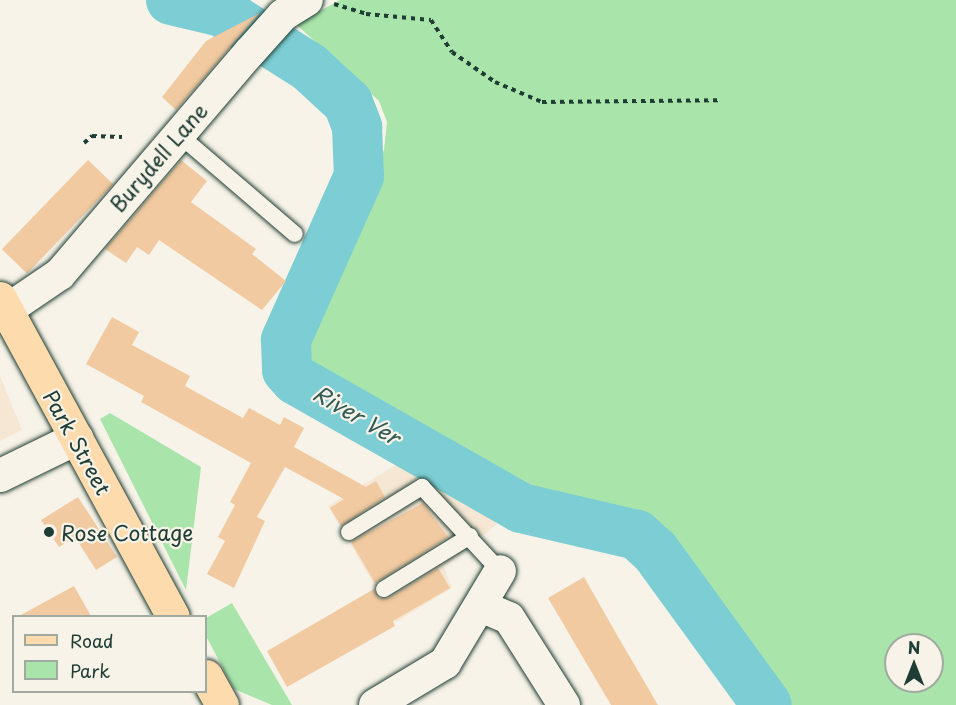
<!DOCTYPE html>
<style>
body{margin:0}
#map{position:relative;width:956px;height:705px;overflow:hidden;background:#f7f3e8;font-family:"Playpen Sans",sans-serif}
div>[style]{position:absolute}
.built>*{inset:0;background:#f5e7d3}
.green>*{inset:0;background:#a9e5ab}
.stream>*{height:8px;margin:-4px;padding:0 4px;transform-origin:4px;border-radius:4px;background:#7ccdd4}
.river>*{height:50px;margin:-25px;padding:0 25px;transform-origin:25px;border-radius:25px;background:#7ccdd4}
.building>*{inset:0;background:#f1caa1;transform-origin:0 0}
.path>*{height:4px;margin-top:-2px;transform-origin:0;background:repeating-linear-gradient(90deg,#1f3d34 0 4.5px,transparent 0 9px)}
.roads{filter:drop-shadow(0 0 2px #1f3d34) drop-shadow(0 0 2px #1f3d34)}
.service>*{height:16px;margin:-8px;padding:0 8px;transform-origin:8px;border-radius:8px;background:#f7f3e8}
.minor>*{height:32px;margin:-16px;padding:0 16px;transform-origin:16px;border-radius:16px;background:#f7f3e8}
.tertiary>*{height:33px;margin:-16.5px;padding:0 16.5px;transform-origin:16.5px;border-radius:16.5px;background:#f7f3e8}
.primary>*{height:33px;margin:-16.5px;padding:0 16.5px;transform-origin:16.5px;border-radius:16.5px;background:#fedbac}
.dots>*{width:16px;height:16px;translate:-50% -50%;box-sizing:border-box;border:3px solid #f7f3e8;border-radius:50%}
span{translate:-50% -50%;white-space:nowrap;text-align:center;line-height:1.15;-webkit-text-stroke:4.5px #f7f3e8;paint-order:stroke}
.street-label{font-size:21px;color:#1f3d34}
.poi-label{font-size:21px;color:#1f3d34}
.left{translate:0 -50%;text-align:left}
.water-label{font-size:22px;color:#325a54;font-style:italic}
.legend{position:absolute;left:12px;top:615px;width:195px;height:78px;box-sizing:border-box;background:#f7f3e8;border:2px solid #a1aaa0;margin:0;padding:8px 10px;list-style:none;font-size:18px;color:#1f3d34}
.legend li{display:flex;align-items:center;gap:12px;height:30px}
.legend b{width:30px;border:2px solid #a1aaa0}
.north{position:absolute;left:884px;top:633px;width:60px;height:60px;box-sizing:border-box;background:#f7f3e8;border:2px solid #a1aaa0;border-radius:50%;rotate:0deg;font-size:16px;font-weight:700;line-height:24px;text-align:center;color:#1f3d34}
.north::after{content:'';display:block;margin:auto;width:21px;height:27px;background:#1f3d34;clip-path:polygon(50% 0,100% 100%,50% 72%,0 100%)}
</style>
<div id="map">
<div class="built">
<div style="clip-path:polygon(0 376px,22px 430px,0 441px)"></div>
<div style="clip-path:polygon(404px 460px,472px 498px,497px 524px,444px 567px,452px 588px,396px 622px,328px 506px)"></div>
</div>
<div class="green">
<div style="clip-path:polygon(evenodd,340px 0,956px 0,956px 705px,786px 705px,652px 528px,548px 501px,464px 466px,326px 379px,308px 354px,306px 326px,384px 150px,387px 122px,379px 101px,296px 24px,340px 0,896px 645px,932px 645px,932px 681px,896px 681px,896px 645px)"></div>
<div style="clip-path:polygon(110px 413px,201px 467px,186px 590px,100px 419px)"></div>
<div style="clip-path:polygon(232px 603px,292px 705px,272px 705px,234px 689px,206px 636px,206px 618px)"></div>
</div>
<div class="stream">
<div style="left:196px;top:0;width:29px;rotate:25deg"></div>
</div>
<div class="river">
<div style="left:171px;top:0;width:52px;rotate:13.2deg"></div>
<div style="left:222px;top:12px;width:103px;rotate:32.3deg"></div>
<div style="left:309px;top:67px;width:53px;rotate:42.7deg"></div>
<div style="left:348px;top:103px;width:26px;rotate:69deg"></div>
<div style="left:357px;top:127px;width:49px;rotate:87.7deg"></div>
<div style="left:359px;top:176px;width:180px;rotate:114deg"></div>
<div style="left:286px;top:340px;width:30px;rotate:88deg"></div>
<div style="left:287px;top:370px;width:13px;rotate:48deg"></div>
<div style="left:296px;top:380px;width:259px;rotate:29.6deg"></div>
<div style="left:521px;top:508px;width:119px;rotate:13.1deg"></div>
<div style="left:637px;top:535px;width:24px;rotate:42deg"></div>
<div style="left:655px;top:551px;width:190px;rotate:54deg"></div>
</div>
<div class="building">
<div style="clip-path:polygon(260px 13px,176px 110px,162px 97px,206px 41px)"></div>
<div style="left:88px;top:160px;width:35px;height:124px;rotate:44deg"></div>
<div style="clip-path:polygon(181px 160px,207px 181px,191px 202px,256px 249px,252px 254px,286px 281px,262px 310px,159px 240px,149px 255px,137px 247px,126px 263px,105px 249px)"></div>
<div style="clip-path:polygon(112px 317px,139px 332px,132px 345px,190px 376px,185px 386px,243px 418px,249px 408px,280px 425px,284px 417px,304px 428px,294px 447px,366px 487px,376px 481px,385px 497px,341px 526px,330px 508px,344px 499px,285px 467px,257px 517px,265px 521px,234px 588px,207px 574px,225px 541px,218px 537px,235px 505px,230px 502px,251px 463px,141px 402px,144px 396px,86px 364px)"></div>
<div style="clip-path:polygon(78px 497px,117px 557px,96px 570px,75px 537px,59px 547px,41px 520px)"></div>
<div style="clip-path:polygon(423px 503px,448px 537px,375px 583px,351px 542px)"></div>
<div style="clip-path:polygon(438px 568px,450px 588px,393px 621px,395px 626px,287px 687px,267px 651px,374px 589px,379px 598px,389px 598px)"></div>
<div style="clip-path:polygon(584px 577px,617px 635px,658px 705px,611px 705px,578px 649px,548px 598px)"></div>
<div style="clip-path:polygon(74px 586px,91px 616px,19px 616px)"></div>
</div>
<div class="path">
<div style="left:334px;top:4px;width:34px;rotate:17deg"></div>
<div style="left:366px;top:14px;width:65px;rotate:5.3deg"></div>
<div style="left:431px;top:20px;width:38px;rotate:57deg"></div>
<div style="left:452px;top:52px;width:52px;rotate:34.9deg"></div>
<div style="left:495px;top:82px;width:51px;rotate:23.1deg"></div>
<div style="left:542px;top:102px;width:177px;rotate:-0.6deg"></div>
<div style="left:84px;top:143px;width:11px;rotate:-41deg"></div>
<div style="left:92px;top:136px;width:30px;rotate:2deg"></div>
</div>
<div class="roads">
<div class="service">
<div style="left:177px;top:133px;width:155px;rotate:40.6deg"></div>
<div style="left:349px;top:532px;width:86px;rotate:-31.7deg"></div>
<div style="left:422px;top:487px;width:115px;rotate:47.1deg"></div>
<div style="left:384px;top:589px;width:101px;rotate:-31.6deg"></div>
</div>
<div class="minor">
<div style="left:7px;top:310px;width:64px;rotate:-34.2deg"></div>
<div style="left:60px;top:274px;width:291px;rotate:-49.5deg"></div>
<div style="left:249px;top:53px;width:51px;rotate:-48.2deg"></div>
<div style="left:283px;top:15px;width:28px;rotate:-32deg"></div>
<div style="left:483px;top:607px;width:28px;rotate:23deg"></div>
<div style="left:509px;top:618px;width:103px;rotate:57.7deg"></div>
<div style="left:375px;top:705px;width:82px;rotate:-31deg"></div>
<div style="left:445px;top:663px;width:107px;rotate:-59.1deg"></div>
</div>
<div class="tertiary">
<div style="left:0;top:475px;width:85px;rotate:-26deg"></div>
</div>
<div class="primary">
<div style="left:0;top:298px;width:362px;rotate:61.5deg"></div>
<div style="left:206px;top:676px;width:33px;rotate:61deg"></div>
</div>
</div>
<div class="dots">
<div style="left:49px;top:532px;background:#1f3d34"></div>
</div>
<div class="street-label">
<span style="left:158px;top:157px;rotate:-49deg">Burydell Lane</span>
<span style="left:78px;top:442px;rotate:61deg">Park Street</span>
</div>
<div class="poi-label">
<span class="left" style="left:61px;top:532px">Rose Cottage</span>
</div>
<div class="water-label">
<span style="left:357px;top:414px;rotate:30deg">River Ver</span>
</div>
<ul class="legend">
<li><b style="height:8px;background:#fedbac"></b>Road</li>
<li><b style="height:16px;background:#a9e5ab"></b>Park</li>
</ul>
<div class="north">N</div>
</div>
